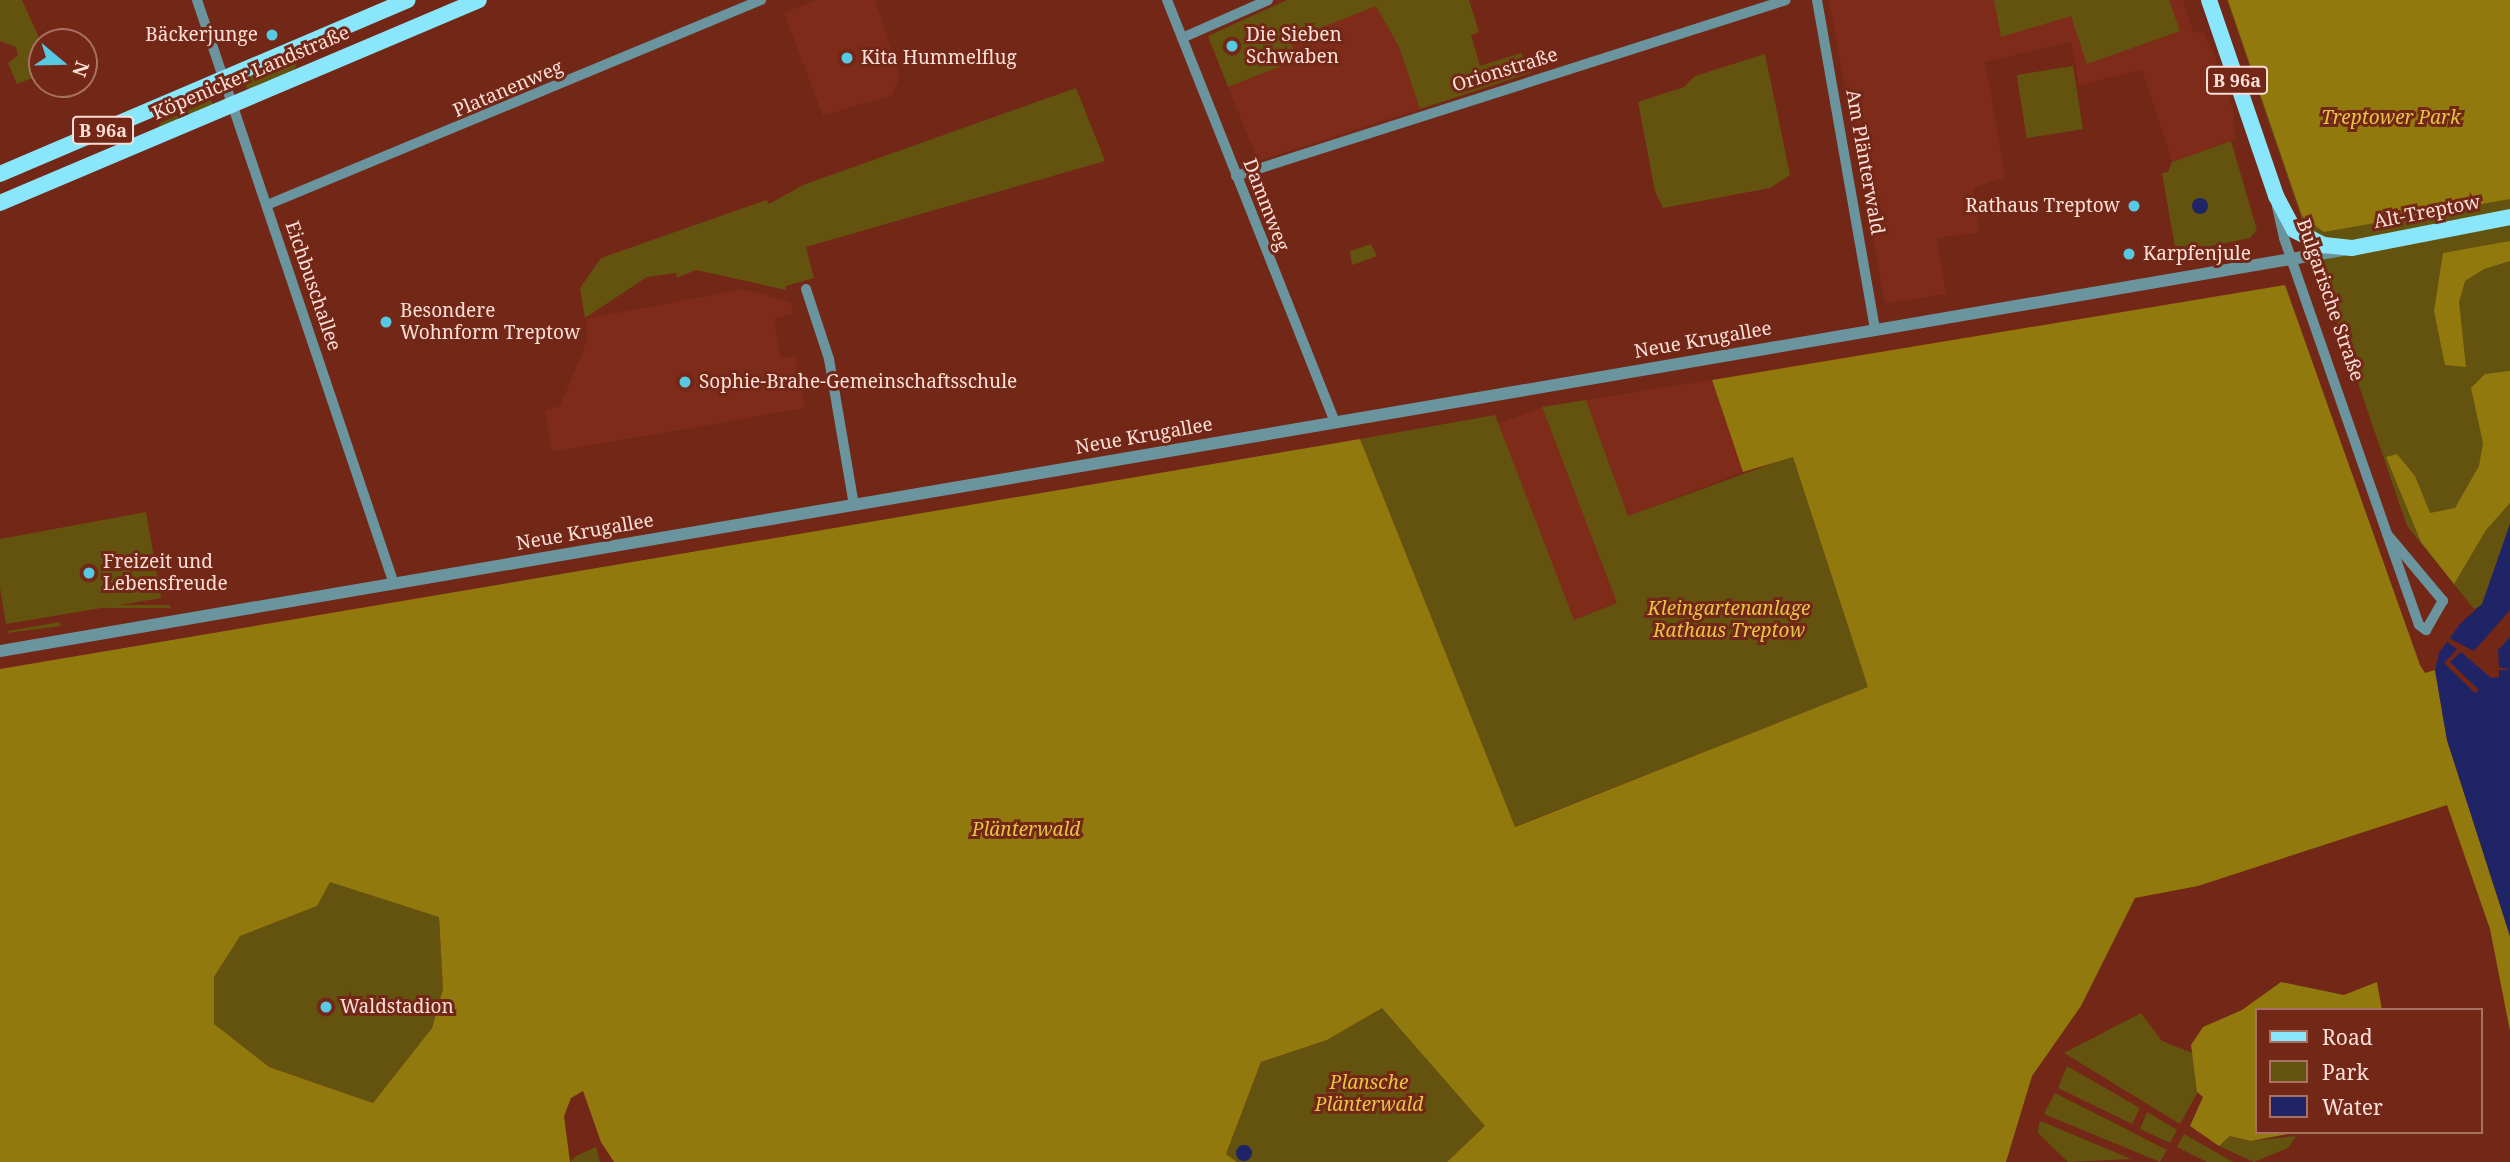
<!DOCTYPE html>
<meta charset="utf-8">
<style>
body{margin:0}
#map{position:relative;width:2510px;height:1162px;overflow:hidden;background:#722717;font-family:"Noto Serif",serif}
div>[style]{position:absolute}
.built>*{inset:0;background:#7f2b19;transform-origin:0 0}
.green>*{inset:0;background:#64530f;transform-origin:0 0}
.forest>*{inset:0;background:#91790e}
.water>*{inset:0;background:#1f2467}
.round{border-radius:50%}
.pier>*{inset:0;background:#722717}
.minor>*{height:10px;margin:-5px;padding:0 5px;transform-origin:5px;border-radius:5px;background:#6a959f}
.tertiary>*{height:12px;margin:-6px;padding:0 6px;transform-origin:6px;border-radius:6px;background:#6a959f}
.primary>*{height:16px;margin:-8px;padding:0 8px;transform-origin:8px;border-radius:8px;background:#89e6fb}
.dots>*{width:19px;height:19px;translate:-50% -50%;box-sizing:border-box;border:4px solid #722717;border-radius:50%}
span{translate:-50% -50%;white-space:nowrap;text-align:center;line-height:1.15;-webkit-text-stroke:6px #722717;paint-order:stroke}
.shield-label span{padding:2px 5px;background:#722717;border:2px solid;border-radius:5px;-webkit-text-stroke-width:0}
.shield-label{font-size:18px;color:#fbdfd8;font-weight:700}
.poi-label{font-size:19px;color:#fbdfd8}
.right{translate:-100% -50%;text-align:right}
.left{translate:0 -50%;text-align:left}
.street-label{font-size:19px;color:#fbdfd8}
.park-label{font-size:19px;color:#e6c546;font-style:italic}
.legend{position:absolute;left:2255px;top:1008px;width:228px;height:126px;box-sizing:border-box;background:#722717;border:2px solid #a97164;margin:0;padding:9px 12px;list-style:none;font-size:21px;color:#fbdfd8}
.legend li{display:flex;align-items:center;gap:14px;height:35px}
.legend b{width:35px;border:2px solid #a97164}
.north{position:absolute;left:28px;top:28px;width:70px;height:70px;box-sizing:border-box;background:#722717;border:2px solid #a97164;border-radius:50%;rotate:109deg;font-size:19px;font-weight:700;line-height:28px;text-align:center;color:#fbdfd8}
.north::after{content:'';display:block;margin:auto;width:24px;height:32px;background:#57c9e2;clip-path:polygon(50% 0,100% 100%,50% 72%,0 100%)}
</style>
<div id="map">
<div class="built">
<div style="clip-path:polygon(817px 0,875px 0,900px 77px,892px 95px,823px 116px,784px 13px)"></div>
<div style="clip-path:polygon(1829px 0,2183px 0,2194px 33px,2203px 31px,2213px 51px,2233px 109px,2235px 139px,2172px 162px,2142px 69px,2079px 85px,2071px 42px,1985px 62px,2005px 177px,1973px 188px,1980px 232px,1937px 238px,1946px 294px,1885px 303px)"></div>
<div style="clip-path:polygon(1376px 6px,1399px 47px,1420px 109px,1258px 161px,1228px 87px,1297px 60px,1290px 40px)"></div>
<div style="clip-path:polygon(743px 289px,791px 302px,793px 313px,774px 319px,781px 358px,795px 356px,805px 408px,552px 452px,545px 410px,560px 406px,587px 341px,586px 319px)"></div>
<div style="clip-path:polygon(1712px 380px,1743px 472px,1628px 516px,1586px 400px)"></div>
<div style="left:1542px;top:407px;width:210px;height:48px;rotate:69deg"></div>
</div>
<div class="green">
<div style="clip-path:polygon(0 0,22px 0,42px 44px,42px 74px,17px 84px,8px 63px,18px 55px,16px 47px,0 41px)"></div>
<div style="clip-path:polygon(1287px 0,1469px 0,1479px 32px,1471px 35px,1480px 66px,1521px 53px,1530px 73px,1420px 109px,1399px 47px,1376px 6px,1290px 40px,1297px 60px,1228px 87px,1208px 36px)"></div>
<div style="clip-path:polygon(1994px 0,2169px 0,2180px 31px,2087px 64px,2071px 16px,2001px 37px)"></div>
<div style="clip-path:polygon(2227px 0,2510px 0,2510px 524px,2482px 605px,2474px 609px,2407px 526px)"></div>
<div style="clip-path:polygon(301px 53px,294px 71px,248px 91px,243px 78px)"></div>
<div style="clip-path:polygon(1765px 54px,1790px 175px,1770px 188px,1663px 208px,1655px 191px,1638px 102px,1684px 87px,1695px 76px)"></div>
<div style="left:2073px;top:66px;width:64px;height:57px;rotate:81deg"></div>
<div style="clip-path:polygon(1076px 88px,1105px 161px,806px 247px,814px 278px,786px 286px,786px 290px,696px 270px,677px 278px,676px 273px,647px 277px,585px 318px,580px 288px,601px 258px,766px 200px,769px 204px,803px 185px)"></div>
<div style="clip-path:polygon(208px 93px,210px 98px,162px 118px,164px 112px)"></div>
<div style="clip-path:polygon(211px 100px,214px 106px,158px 130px,160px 123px)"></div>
<div style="clip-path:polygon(2231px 141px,2257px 230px,2250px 238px,2176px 253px,2162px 173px,2168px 172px,2172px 162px)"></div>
<div style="clip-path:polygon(1371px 244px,1377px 256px,1352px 265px,1350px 251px)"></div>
<div style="clip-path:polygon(1586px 400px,1628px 516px,1793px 456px,1869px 687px,1514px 827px,1360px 439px,1495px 415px,1574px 620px,1617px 603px,1542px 407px)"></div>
<div style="clip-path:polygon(146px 512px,161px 598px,6px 624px,0 588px,0 539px)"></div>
<div style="left:170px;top:605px;width:3px;height:65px;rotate:90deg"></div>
<div style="clip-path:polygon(60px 622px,61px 626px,7px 633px,8px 631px)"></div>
<div style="clip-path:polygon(329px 881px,439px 916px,443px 989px,432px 1028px,373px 1103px,269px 1067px,214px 1025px,214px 977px,240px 935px,317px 906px)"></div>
<div style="clip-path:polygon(1382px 1007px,1486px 1126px,1447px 1162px,1237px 1162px,1226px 1154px,1261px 1062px,1327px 1040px)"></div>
<div style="clip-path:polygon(2141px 1013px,2162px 1041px,2192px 1053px,2200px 1088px,2180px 1124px,2064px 1053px)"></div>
<div style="clip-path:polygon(2067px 1066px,2140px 1108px,2132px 1124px,2058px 1088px)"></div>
<div style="clip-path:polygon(2055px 1093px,2167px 1150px,2160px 1162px,2044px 1114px)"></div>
<div style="clip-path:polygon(2147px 1112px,2177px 1130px,2170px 1143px,2140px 1129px)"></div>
<div style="clip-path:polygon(2039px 1122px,2043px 1122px,2131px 1159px,2068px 1162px,2038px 1133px)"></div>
<div style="clip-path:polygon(2184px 1134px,2233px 1162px,2207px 1162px,2177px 1147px)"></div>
<div style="clip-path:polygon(2230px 1136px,2251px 1141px,2296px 1136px,2288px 1148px,2254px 1162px,2219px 1146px)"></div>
<div style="clip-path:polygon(596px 1147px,600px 1162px,570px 1162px,576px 1156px)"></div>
</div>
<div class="forest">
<div style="clip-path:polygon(2228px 0,2510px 0,2510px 199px,2324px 232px,2302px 216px)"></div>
<div style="clip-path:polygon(2510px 241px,2510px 261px,2484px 269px,2465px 281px,2459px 302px,2466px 367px,2445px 365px,2434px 311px,2443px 253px)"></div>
<div style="clip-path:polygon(evenodd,2285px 285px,2420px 665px,2425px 673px,2435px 670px,2447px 740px,2510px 936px,2510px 1031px,2490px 929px,2447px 805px,2198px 886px,2135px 898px,2081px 1006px,2032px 1076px,2006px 1162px,1447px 1162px,1485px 1126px,1382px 1008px,1327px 1040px,1261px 1062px,1226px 1154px,1237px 1162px,614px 1162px,601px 1142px,583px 1091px,571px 1098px,564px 1116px,570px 1162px,0 1162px,0 669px,1360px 439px,1515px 827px,1868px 687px,1793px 457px,1743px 472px,1712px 380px,2285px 285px,330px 882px,439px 917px,443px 989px,432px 1028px,373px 1103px,269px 1067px,214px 1024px,214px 977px,240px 936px,317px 906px,330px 882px)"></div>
<div style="clip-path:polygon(2510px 371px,2510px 503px,2486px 530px,2454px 584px,2421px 542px,2386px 457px,2397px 454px,2415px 476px,2430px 513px,2455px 508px,2479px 466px,2483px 443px,2471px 388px,2485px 374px)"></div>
<div style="clip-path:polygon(2281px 982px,2344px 995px,2377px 982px,2382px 1010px,2256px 1010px,2256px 1132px,2299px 1132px,2251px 1141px,2230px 1136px,2219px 1146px,2190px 1126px,2203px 1097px,2197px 1092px,2191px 1045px,2203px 1027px,2242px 1010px)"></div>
</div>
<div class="water">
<div class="round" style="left:2192px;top:198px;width:16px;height:16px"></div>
<div style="clip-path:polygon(2510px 524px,2510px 936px,2447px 740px,2435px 670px,2439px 653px,2460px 624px,2482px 604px)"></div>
<div class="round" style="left:1236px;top:1145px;width:16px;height:16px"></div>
</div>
<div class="pier">
<div style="clip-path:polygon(2510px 610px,2510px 637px,2498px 650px,2499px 667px,2510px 670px,2499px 670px,2499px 677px,2491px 678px,2461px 652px,2450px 662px,2479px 690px,2475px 693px,2444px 663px,2457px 649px,2447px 642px,2449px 638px,2474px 651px)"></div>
</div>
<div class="minor">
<div style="left:197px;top:0;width:616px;rotate:71.36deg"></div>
<div style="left:1167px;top:0;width:454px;rotate:68.3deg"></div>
<div style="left:1817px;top:0;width:335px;rotate:80deg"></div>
<div style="left:1182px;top:38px;width:94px;rotate:-23.8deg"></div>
<div style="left:1236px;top:176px;width:577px;rotate:-17.74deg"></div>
<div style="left:267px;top:205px;width:535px;rotate:-22.54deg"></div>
<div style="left:2277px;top:207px;width:32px;rotate:77deg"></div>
<div style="left:2284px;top:238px;width:313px;rotate:70.8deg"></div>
<div style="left:2387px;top:534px;width:96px;rotate:70.6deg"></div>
<div style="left:2419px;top:625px;width:9px;rotate:36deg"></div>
<div style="left:2426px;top:630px;width:34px;rotate:-60deg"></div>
<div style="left:2443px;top:601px;width:87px;rotate:-129.9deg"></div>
<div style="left:806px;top:289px;width:74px;rotate:71.8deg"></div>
<div style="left:829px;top:359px;width:148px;rotate:80.3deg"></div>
</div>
<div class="tertiary">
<div style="left:0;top:651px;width:2378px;rotate:-9.71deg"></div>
</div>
<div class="primary">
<div style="left:2209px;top:0;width:207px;rotate:71.1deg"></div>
<div style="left:2276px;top:196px;width:38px;rotate:62deg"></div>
<div style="left:2294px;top:230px;width:34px;rotate:27deg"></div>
<div style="left:2324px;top:245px;width:28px;rotate:6deg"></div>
<div style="left:2352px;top:248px;width:161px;rotate:-11.1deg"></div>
<div style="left:0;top:174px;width:443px;rotate:-23.1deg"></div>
<div style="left:0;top:203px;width:520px;rotate:-22.97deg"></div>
</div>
<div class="dots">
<div style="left:272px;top:35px;background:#57c9e2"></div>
<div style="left:1232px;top:46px;background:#57c9e2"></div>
<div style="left:847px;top:58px;background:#57c9e2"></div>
<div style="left:2134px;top:206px;background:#57c9e2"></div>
<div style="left:2129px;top:254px;background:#57c9e2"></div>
<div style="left:386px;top:322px;background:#57c9e2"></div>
<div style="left:685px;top:382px;background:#57c9e2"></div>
<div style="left:89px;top:573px;background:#57c9e2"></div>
<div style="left:326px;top:1007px;background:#57c9e2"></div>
</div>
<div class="shield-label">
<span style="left:2237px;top:80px">B 96a</span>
<span style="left:103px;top:130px">B 96a</span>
</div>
<div class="poi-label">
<span class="right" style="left:258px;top:35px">Bäckerjunge</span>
<span class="left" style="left:1246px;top:46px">Die Sieben<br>Schwaben</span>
<span class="left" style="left:861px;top:58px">Kita Hummelflug</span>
<span class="right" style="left:2120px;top:206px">Rathaus Treptow</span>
<span class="left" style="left:2143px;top:254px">Karpfenjule</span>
<span class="left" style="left:400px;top:322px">Besondere<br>Wohnform Treptow</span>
<span class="left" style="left:699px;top:382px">Sophie-Brahe-Gemeinschaftsschule</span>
<span class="left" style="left:103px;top:573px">Freizeit und<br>Lebensfreude</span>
<span class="left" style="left:340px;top:1007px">Waldstadion</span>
</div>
<div class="street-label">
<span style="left:1505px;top:70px;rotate:-17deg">Orionstraße</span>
<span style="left:251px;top:73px;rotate:-23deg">Köpenicker Landstraße</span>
<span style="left:508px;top:89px;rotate:-23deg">Platanenweg</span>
<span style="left:1865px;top:162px;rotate:80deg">Am Plänterwald</span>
<span style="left:1266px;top:205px;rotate:69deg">Dammweg</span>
<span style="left:2427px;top:212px;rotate:-11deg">Alt-Treptow</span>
<span style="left:313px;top:286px;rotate:71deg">Eichbuschallee</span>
<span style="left:2330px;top:300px;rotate:71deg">Bulgarische Straße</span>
<span style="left:1703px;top:340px;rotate:-10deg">Neue Krugallee</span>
<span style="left:1144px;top:436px;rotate:-10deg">Neue Krugallee</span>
<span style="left:585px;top:532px;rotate:-10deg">Neue Krugallee</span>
</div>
<div class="park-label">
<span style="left:2391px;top:118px">Treptower Park</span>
<span style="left:1729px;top:620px">Kleingartenanlage<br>Rathaus Treptow</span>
<span style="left:1026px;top:830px">Plänterwald</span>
<span style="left:1369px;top:1094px">Plansche<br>Plänterwald</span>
</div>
<ul class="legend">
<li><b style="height:9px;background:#89e6fb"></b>Road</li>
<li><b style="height:19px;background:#64530f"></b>Park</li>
<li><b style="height:19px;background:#1f2467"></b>Water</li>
</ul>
<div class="north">N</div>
</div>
